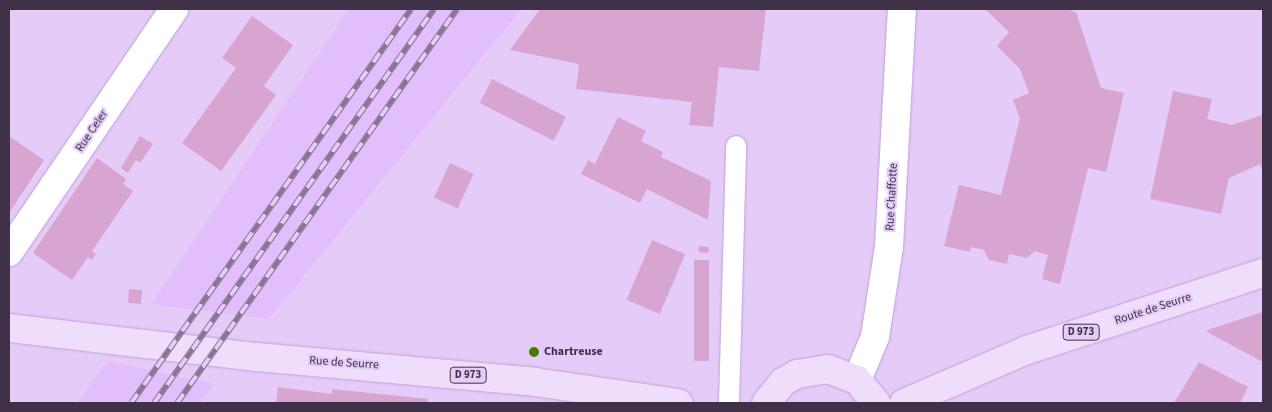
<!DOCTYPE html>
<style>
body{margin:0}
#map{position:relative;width:1272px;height:412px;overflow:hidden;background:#e5cbf7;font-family:"Source Sans 3",sans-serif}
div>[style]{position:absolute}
.built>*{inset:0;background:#e3befc}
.building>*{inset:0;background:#d8a5d1;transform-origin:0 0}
.roads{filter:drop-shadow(0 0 1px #c1a1d7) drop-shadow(0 0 1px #c1a1d7)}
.lane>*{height:20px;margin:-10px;padding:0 10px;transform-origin:10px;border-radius:10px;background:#fff}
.street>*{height:28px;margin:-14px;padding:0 14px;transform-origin:14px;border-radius:14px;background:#fff}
.secondary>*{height:28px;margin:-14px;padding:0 14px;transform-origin:14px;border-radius:14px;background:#fff}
.primary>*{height:28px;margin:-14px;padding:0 14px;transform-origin:14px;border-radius:14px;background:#efddfc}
.rail>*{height:5.5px;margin-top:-2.75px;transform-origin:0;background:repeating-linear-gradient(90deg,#e5cbf7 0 11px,#877594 0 22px);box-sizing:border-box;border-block:1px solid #877594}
.dots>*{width:14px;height:14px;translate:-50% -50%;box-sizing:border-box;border:2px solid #e5cbf7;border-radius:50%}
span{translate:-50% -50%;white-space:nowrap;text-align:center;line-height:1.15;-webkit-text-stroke:4px #e5cbf7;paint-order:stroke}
.shield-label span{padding:1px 4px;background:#e5cbf7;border:1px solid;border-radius:4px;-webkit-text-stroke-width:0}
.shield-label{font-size:11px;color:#3f3248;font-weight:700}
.street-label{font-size:12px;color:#3f3248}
.poi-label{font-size:12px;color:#3f3248;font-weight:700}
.left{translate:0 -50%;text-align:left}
.frame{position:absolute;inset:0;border:10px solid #3f3248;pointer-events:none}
</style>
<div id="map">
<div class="built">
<div style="clip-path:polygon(349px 9px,521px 9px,269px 319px,151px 304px)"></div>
<div style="clip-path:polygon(107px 361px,214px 384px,200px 403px,77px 403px)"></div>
</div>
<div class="building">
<div style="clip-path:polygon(540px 9px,766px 9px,759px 71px,719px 67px,713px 127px,689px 125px,692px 102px,576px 89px,579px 64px,510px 50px)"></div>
<div style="clip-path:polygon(985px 9px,1064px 9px,1076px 12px,1101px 88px,1124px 93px,1106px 172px,1088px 168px,1060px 284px,1042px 279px,1048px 255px,1035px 251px,1027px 258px,1009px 254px,1007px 264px,989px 260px,984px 250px,971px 247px,970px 252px,944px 246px,959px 185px,1001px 195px,1020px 118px,1013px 100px,1029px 93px,1020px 69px,997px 46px,1009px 32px)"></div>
<div style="clip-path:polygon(252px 16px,293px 45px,264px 86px,276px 95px,221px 171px,182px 143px,236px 68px,222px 58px)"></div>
<div style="left:492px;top:79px;width:83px;height:27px;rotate:27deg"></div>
<div style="clip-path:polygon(1173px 91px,1212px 99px,1207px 119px,1232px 125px,1263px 115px,1263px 172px,1260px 164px,1229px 178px,1221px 214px,1150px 199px)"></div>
<div style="clip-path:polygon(618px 117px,646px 131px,641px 141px,663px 152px,661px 157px,711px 181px,708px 220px,647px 189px,640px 203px,581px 174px,588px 160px,595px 164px)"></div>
<div style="clip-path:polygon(9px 136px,44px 160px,9px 213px)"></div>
<div style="clip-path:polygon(140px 136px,153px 144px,140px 163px,136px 160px,128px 173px,121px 168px)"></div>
<div style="clip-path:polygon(97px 158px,126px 179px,123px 184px,133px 191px,92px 251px,96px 254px,92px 260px,88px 257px,72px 280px,33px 253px)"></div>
<div style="left:450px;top:163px;width:26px;height:38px;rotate:25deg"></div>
<div style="left:652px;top:240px;width:36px;height:65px;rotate:23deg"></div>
<div style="left:699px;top:246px;width:10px;height:6px;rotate:6deg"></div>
<div style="left:709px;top:260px;width:101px;height:15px;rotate:90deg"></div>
<div style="left:129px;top:289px;width:13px;height:14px;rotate:4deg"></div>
<div style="clip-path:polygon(1263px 312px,1263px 362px,1207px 332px,1207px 330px)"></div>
<div style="clip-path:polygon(1199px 362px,1248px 387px,1240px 403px,1174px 403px)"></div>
<div style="clip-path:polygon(278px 387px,332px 394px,332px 389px,428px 399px,428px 403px,276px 403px)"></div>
</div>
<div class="roads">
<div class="lane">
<div style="left:729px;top:403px;width:257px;rotate:-88.4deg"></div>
</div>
<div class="street">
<div style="left:857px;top:380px;width:47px;rotate:-67.3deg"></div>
<div style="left:875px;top:337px;width:91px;rotate:-81.2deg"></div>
<div style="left:889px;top:247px;width:238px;rotate:-86.9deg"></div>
</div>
<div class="secondary">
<div style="left:9px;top:252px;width:294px;rotate:-55.8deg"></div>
</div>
<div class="primary">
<div style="left:9px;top:328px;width:250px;rotate:6.7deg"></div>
<div style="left:257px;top:357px;width:279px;rotate:5.1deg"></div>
<div style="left:535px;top:382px;width:145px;rotate:8.4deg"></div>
<div style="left:766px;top:403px;width:27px;rotate:-51deg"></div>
<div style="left:783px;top:382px;width:16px;rotate:-30deg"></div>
<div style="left:797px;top:374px;width:31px;rotate:-9deg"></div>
<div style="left:828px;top:369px;width:31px;rotate:21deg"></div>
<div style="left:857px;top:380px;width:30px;rotate:50deg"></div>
<div style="left:904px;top:403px;width:134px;rotate:-23.3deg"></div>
<div style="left:1027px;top:350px;width:248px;rotate:-18.1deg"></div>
</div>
</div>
<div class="rail">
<div style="left:131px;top:403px;width:483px;rotate:-54.6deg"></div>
<div style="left:154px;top:403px;width:483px;rotate:-54.6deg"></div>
<div style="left:177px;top:403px;width:483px;rotate:-54.6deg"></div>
</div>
<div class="dots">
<div style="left:534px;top:352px;background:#4a7900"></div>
</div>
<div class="shield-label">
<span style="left:1081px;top:332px">D 973</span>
<span style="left:468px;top:375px">D 973</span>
</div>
<div class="street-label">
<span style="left:92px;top:131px;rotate:-56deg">Rue Celer</span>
<span style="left:892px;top:197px;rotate:-87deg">Rue Chaffotte</span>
<span style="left:1153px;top:309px;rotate:-18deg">Route de Seurre</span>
<span style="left:344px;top:363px;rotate:4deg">Rue de Seurre</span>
</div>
<div class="poi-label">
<span class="left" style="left:544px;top:352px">Chartreuse</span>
</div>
<div class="frame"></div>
</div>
